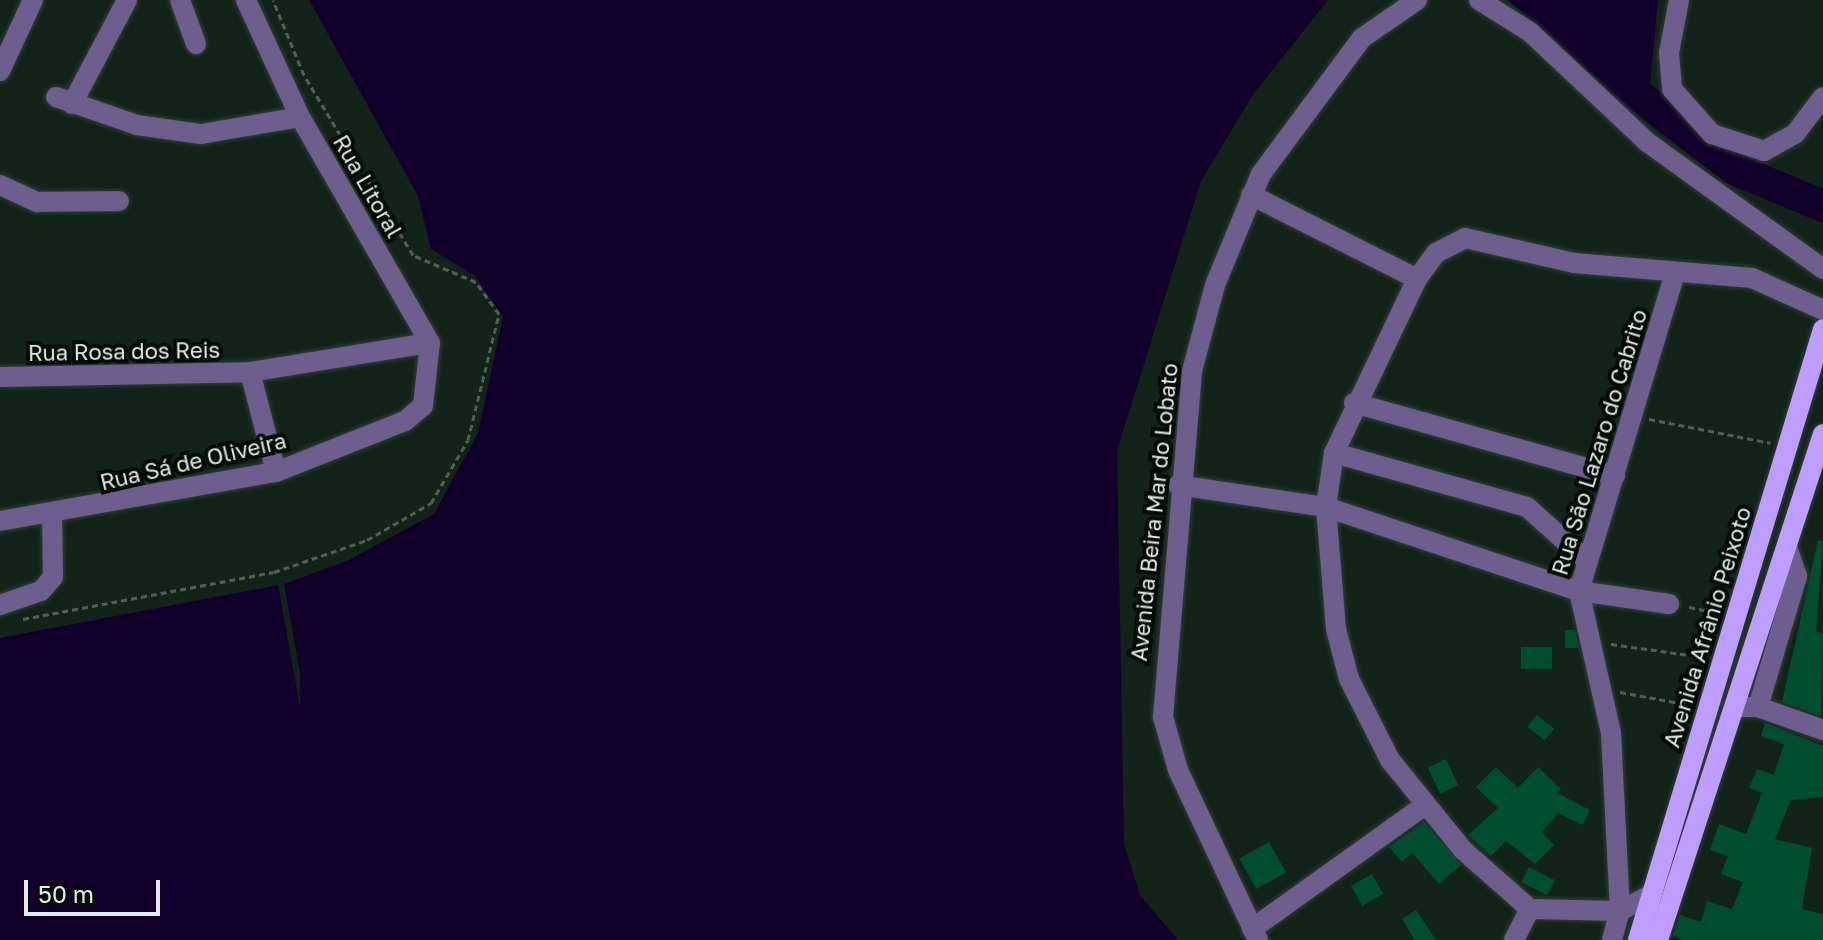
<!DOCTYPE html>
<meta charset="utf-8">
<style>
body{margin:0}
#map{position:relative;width:1823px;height:940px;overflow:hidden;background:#12231a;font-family:"Golos Text",sans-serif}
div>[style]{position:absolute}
.water>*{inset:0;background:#12002a}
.pier>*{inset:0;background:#12231a}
.river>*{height:32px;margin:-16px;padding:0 16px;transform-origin:16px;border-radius:16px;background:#12002a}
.building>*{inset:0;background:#004e32;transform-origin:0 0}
.path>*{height:3px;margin-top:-1.5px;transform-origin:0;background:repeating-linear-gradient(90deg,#506057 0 6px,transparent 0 10px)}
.roads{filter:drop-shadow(0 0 2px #2f3f36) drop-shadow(0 0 2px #2f3f36)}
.minor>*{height:20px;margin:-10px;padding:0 10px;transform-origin:10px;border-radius:10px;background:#6d5e8d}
.major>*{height:20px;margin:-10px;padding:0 10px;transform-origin:10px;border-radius:10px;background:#bd9dfe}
span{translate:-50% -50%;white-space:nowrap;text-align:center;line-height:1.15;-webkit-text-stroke:8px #050b07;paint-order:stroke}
.street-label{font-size:22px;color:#e0ebe4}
.scale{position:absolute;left:24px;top:880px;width:136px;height:36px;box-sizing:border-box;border:4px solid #e0ebe4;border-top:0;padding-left:10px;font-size:24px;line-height:28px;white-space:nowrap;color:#e0ebe4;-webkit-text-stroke:6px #050b07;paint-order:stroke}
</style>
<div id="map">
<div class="water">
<div style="clip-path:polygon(309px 0,1328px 0,1254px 93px,1201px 181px,1117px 451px,1124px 844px,1140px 895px,1178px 940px,0 940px,0 638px,284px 584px,347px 561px,434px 514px,478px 433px,503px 317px,475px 276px,431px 249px,418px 196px)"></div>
<div style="clip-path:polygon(1508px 0,1658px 0,1650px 84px,1632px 110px)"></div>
</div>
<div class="pier">
<div style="clip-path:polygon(284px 584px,300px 673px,300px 707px,278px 585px)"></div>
</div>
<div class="river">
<div style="left:1641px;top:97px;width:118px;rotate:37.7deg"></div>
<div style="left:1734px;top:169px;width:96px;rotate:22.6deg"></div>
</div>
<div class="building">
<div style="clip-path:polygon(1818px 540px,1823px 541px,1816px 631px,1823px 634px,1821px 716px,1782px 702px)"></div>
<div style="clip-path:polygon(1565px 630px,1575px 630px,1579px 648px,1565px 648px)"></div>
<div style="left:1521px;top:647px;width:31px;height:22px"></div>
<div style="left:1537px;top:715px;width:22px;height:15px;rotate:39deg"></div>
<div style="clip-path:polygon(1765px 723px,1823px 746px,1823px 797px,1791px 800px,1775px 839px,1812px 848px,1802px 909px,1823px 914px,1823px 940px,1682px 940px,1673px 935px,1680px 915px,1701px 922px,1707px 901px,1732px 909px,1743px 882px,1721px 874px,1728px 856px,1710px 850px,1719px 824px,1746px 834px,1762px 793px,1749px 788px,1757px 769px,1774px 775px,1784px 744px,1761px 736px)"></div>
<div style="left:1446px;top:759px;width:29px;height:20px;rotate:65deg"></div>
<div style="clip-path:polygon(1496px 767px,1518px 788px,1538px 767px,1561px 789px,1557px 793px,1590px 810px,1582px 825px,1558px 813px,1542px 832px,1554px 845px,1535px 864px,1506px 841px,1491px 856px,1468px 835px,1498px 808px,1476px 787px)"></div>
<div style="clip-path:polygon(1424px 822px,1461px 865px,1439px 884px,1412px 853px,1402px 862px,1389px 847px)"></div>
<div style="left:1269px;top:842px;width:35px;height:34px;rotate:61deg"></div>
<div style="left:1529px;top:867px;width:29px;height:17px;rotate:27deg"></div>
<div style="left:1372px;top:874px;width:23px;height:24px;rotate:61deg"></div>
<div style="clip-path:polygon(1416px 910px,1436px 940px,1415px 940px,1402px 919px)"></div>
</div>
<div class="path">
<div style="left:1649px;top:419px;width:124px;rotate:11.1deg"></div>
<div style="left:1689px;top:607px;width:29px;rotate:12deg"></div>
<div style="left:23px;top:619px;width:255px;rotate:-10.6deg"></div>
<div style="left:274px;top:572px;width:98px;rotate:-19deg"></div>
<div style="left:367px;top:540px;width:74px;rotate:-30deg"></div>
<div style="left:431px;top:503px;width:73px;rotate:-59.6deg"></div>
<div style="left:468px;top:440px;width:130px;rotate:-76.2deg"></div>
<div style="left:499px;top:314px;width:39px;rotate:-126deg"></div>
<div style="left:476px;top:282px;width:69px;rotate:-156.8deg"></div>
<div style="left:413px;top:255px;width:210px;rotate:-121.2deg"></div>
<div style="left:304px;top:75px;width:81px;rotate:-112.5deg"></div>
<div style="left:1611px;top:644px;width:93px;rotate:8deg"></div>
<div style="left:1620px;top:692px;width:72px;rotate:10.4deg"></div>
</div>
<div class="roads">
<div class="minor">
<div style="left:180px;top:0;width:47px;rotate:70deg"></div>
<div style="left:1479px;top:0;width:60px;rotate:32.1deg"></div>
<div style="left:1530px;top:32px;width:161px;rotate:43.2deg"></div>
<div style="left:1647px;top:142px;width:217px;rotate:35.8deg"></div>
<div style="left:1679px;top:0;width:54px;rotate:100.7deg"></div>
<div style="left:1669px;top:53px;width:36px;rotate:85deg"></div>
<div style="left:1672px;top:89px;width:60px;rotate:48.4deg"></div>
<div style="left:1712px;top:134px;width:55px;rotate:18.1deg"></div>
<div style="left:1764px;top:151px;width:35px;rotate:-29deg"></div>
<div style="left:1795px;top:134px;width:46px;rotate:-52.9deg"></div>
<div style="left:0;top:71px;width:78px;rotate:-65.1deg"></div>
<div style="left:56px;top:97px;width:86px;rotate:19.1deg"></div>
<div style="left:137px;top:125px;width:65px;rotate:8deg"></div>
<div style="left:201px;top:134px;width:100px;rotate:-9.7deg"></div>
<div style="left:72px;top:104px;width:118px;rotate:-62.1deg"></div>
<div style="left:0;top:185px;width:41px;rotate:24.7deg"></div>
<div style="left:37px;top:202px;width:82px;rotate:-0.7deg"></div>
<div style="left:1251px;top:195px;width:186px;rotate:26.8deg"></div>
<div style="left:250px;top:372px;width:103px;rotate:75.4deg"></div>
<div style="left:0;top:377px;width:250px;rotate:-1.1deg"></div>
<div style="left:250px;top:372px;width:182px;rotate:-9.2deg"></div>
<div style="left:1354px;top:403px;width:271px;rotate:15.6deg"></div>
<div style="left:1334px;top:453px;width:200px;rotate:15.6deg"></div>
<div style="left:1527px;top:507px;width:79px;rotate:41.9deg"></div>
<div style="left:1178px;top:485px;width:150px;rotate:8.5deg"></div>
<div style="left:1326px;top:507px;width:267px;rotate:18.4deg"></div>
<div style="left:1579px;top:591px;width:91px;rotate:8.2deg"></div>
<div style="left:0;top:521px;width:280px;rotate:-10.1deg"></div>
<div style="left:276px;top:472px;width:139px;rotate:-21.6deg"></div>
<div style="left:405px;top:421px;width:23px;rotate:-40deg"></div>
<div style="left:423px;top:406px;width:63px;rotate:-83.7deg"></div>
<div style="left:430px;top:343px;width:261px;rotate:-119.9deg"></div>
<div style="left:300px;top:117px;width:129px;rotate:-114.8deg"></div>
<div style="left:0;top:605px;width:43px;rotate:-18.9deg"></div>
<div style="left:41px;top:591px;width:18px;rotate:-49deg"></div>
<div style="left:53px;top:577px;width:62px;rotate:-90.9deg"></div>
<div style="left:1738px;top:707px;width:20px"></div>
<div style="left:1758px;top:707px;width:137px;rotate:-73.4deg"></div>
<div style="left:1797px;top:576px;width:28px;rotate:-109deg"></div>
<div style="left:1758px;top:707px;width:69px;rotate:19.5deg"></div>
<div style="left:1652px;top:894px;width:36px;rotate:152deg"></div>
<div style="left:1620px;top:911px;width:90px;rotate:-178.7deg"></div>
<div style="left:1530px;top:909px;width:89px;rotate:-138.6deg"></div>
<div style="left:1463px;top:850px;width:116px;rotate:-129deg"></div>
<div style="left:1390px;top:760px;width:91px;rotate:-116.8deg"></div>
<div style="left:1349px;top:679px;width:52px;rotate:-104.6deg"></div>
<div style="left:1336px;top:629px;width:122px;rotate:-94.7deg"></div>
<div style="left:1326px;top:507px;width:55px;rotate:-81.6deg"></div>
<div style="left:1334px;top:453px;width:193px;rotate:-64.5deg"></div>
<div style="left:1417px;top:279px;width:32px;rotate:-54deg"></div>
<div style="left:1436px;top:253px;width:33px;rotate:-27deg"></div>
<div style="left:1465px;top:238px;width:112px;rotate:12.9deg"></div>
<div style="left:1574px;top:263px;width:179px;rotate:4.8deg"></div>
<div style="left:1752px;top:278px;width:78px;rotate:24.3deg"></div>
<div style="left:1252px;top:929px;width:211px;rotate:-35.6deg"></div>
<div style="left:1258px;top:940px;width:188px;rotate:-115.2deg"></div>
<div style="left:1178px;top:770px;width:55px;rotate:-105.8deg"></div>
<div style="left:1163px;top:717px;width:347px;rotate:-85.2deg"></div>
<div style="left:1192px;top:371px;width:89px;rotate:-75deg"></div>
<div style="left:1215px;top:285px;width:120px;rotate:-67.5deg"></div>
<div style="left:1261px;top:174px;width:169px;rotate:-53.4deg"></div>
<div style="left:1362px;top:38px;width:67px;rotate:-34.6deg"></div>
<div style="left:1514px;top:940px;width:35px;rotate:-63deg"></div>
<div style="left:1612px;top:940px;width:30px;rotate:-75deg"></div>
<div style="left:1620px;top:911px;width:178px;rotate:-92.9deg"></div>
<div style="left:1611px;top:733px;width:146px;rotate:-102.7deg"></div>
<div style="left:1579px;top:591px;width:332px;rotate:-73.2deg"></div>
</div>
<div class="major">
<div style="left:1638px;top:940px;width:638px;rotate:-73.15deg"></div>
<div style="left:1658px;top:940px;width:532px;rotate:-71.94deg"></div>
</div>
</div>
<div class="street-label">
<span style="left:368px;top:186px;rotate:60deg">Rua Litoral</span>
<span style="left:124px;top:351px;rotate:-1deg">Rua Rosa dos Reis</span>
<span style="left:1599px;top:442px;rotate:-73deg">Rua São Lazaro do Cabrito</span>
<span style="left:193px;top:461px;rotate:-13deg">Rua Sá de Oliveira</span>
<span style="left:1154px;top:512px;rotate:-84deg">Avenida Beira Mar do Lobato</span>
<span style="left:1707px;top:627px;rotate:-73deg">Avenida Afrânio Peixoto</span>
</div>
<div class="scale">50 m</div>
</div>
